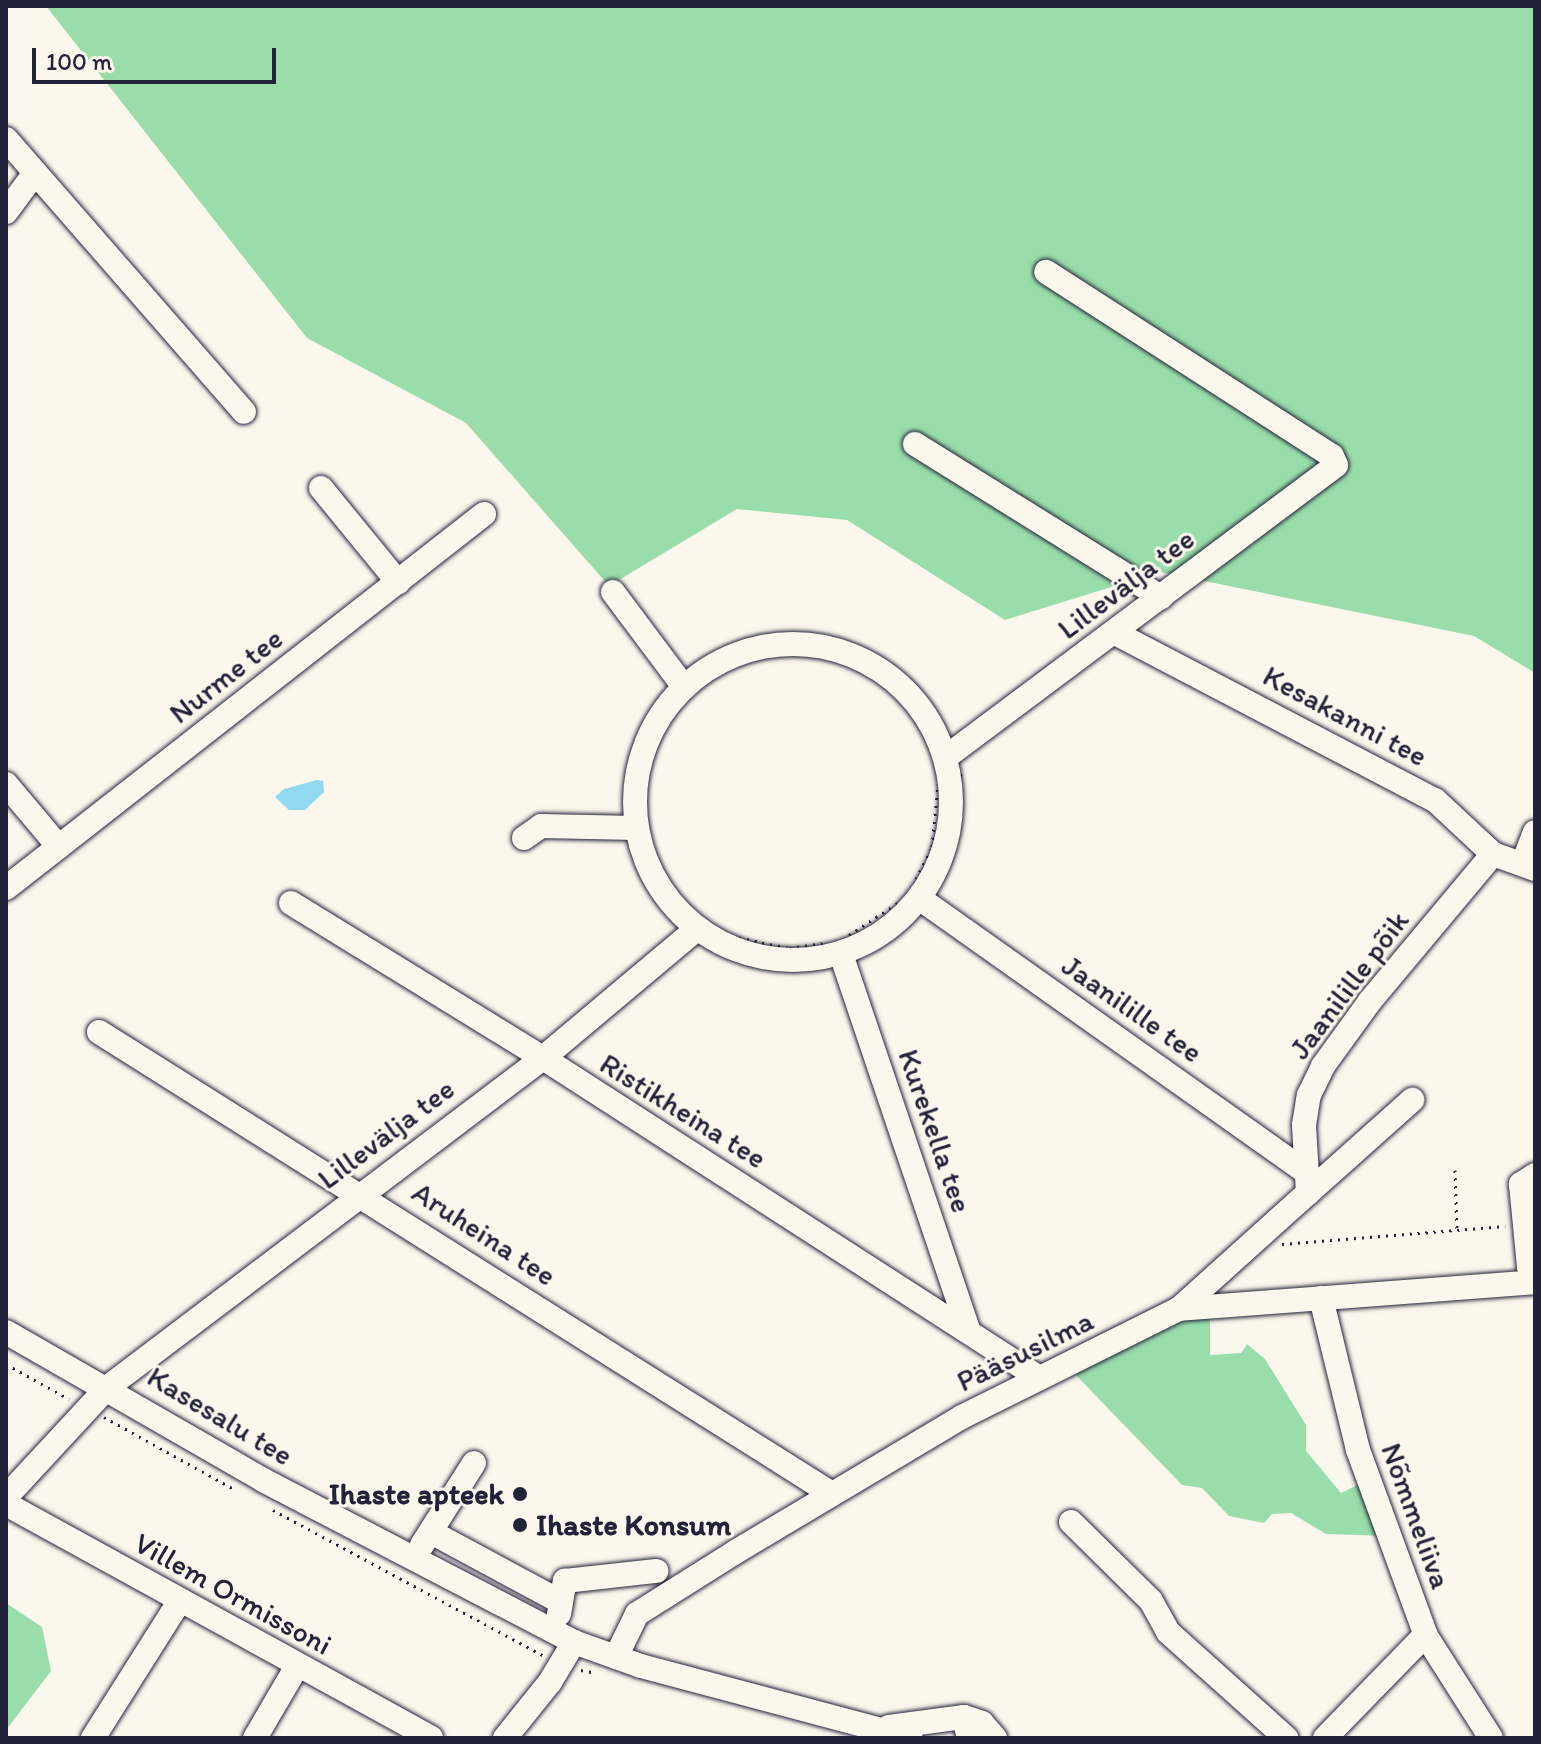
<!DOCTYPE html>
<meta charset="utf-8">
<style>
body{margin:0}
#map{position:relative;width:1541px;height:1744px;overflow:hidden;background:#fbf7ec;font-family:Itim,sans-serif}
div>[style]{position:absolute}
.green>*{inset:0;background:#99deaa}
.water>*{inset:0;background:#90daf1}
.path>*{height:3px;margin-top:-1.5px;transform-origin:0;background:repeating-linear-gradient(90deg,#22223b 0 2px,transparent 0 8px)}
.roads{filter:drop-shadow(0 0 2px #22223b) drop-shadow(0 0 2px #22223b)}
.minor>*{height:24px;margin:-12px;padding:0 12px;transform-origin:12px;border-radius:12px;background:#fbf7ec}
.minor>.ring{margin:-12px;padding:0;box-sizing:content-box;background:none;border:24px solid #fbf7ec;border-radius:50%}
.dots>*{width:22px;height:22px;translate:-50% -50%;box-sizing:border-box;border:4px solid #fbf7ec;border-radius:50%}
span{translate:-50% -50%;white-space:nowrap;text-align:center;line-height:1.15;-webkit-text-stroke:6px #fbf7ec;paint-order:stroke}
.street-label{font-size:30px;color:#22223b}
.poi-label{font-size:30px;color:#22223b;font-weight:700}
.right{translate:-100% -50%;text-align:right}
.left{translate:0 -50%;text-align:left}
.frame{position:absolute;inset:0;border:8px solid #22223b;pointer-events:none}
.scale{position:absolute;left:32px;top:48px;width:244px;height:36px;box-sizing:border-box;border:4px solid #22223b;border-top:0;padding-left:10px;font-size:24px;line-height:28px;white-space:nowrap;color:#22223b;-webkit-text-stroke:6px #fbf7ec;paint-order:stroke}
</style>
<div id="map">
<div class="green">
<div style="clip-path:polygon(46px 6px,1535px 6px,1535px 673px,1474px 636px,1160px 572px,1005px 620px,847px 520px,737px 509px,609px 586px,466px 423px,307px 338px)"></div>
<div style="clip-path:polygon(1210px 1314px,1210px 1355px,1241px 1353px,1247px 1344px,1265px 1359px,1306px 1425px,1306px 1451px,1341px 1493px,1370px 1479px,1388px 1536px,1326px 1534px,1291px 1513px,1272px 1514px,1264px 1523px,1229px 1516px,1202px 1488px,1182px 1485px,1070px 1369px,1184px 1316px)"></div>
<div style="clip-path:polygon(6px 1603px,42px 1627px,51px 1671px,6px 1730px)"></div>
</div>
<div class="water">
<div style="clip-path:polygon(317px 780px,323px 781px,324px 792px,305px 810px,289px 810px,275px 797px,284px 789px)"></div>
</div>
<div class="path">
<div style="left:916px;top:879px;width:36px;rotate:-63deg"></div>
<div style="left:932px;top:847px;width:62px;rotate:-84.5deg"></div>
<div style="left:938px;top:785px;width:25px;rotate:-21deg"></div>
<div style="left:961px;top:776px;width:4px;rotate:-104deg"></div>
<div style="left:849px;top:935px;width:60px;rotate:-33.4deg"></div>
<div style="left:719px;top:943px;width:14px;rotate:-30deg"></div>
<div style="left:731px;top:936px;width:59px;rotate:11.7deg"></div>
<div style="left:789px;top:948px;width:34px;rotate:-8deg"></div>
<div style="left:1455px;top:1170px;width:60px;rotate:88.1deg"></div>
<div style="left:1282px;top:1244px;width:224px;rotate:-4.6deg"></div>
<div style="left:6px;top:1364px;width:72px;rotate:29.1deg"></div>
<div style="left:104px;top:1417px;width:149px;rotate:29deg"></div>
<div style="left:273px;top:1510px;width:308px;rotate:28.3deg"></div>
<div style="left:581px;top:1670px;width:16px;rotate:11deg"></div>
</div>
<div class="roads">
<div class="minor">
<div style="left:6px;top:139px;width:362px;rotate:48.9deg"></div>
<div style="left:6px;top:212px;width:49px;rotate:-53.4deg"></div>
<div style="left:915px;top:444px;width:290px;rotate:31.9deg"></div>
<div style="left:321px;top:488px;width:122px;rotate:50.7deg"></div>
<div style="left:613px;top:592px;width:119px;rotate:53.2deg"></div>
<div style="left:1115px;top:633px;width:361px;rotate:27.6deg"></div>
<div style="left:1435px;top:800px;width:79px;rotate:43deg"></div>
<div style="left:1493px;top:854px;width:45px;rotate:19.7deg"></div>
<div class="ring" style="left:635px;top:644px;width:292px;height:292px"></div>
<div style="left:946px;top:757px;width:487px;rotate:-36.8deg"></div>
<div style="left:1336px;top:465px;width:10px;rotate:-114deg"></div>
<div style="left:1332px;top:456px;width:340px;rotate:-147.2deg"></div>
<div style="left:6px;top:784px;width:82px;rotate:49.9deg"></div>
<div style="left:524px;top:838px;width:21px;rotate:-35deg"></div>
<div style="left:541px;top:826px;width:95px;rotate:1.2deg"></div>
<div style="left:1523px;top:863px;width:33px;rotate:-69deg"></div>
<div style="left:6px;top:888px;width:607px;rotate:-38.04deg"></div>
<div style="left:919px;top:898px;width:476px;rotate:35.3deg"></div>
<div style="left:291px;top:903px;width:296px;rotate:31.6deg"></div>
<div style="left:543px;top:1058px;width:589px;rotate:32.8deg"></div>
<div style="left:841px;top:954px;width:396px;rotate:71.3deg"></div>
<div style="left:99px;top:1032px;width:866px;rotate:32.22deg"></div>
<div style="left:1535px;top:1175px;width:17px;rotate:147deg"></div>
<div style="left:1521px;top:1184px;width:83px;rotate:84.5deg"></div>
<div style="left:1529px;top:1267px;width:10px;rotate:53deg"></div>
<div style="left:1308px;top:1193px;width:140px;rotate:-41.8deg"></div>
<div style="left:1321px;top:1298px;width:156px;rotate:76.3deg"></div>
<div style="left:1358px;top:1450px;width:198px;rotate:69.9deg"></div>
<div style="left:1426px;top:1636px;width:121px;rotate:57.5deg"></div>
<div style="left:1179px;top:1309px;width:173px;rotate:-42deg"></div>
<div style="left:1308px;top:1193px;width:68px;rotate:-93.4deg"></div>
<div style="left:1304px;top:1125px;width:30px;rotate:-81deg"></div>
<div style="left:1309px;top:1095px;width:32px;rotate:-64deg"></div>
<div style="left:1323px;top:1066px;width:80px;rotate:-54.1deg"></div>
<div style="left:1370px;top:1001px;width:192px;rotate:-50.1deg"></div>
<div style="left:6px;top:1332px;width:297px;rotate:29.9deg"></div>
<div style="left:263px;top:1480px;width:351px;rotate:27.5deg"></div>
<div style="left:574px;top:1642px;width:71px;rotate:19.7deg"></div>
<div style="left:641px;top:1666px;width:279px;rotate:14.9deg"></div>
<div style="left:6px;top:1497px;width:150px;rotate:-47.2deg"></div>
<div style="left:108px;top:1387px;width:545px;rotate:-37.1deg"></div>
<div style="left:543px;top:1058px;width:201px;rotate:-40deg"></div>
<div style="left:6px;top:1504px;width:485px;rotate:28.8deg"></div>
<div style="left:1071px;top:1522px;width:112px;rotate:44.6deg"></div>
<div style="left:1151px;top:1601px;width:35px;rotate:61deg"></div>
<div style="left:1168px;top:1632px;width:159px;rotate:41.9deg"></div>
<div style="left:431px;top:1532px;width:145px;rotate:28.3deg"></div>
<div style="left:422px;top:1545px;width:97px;rotate:-57.6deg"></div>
<div style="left:559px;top:1614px;width:34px;rotate:-80deg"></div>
<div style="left:565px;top:1581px;width:92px;rotate:-6.3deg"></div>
<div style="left:616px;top:1657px;width:48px;rotate:-64deg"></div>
<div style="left:637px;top:1614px;width:118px;rotate:-32.2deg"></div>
<div style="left:737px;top:1551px;width:262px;rotate:-30.8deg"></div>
<div style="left:962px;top:1417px;width:242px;rotate:-26.5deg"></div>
<div style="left:1179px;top:1309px;width:357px;rotate:-4.3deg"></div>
<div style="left:964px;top:1717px;width:19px;rotate:18deg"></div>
<div style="left:982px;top:1723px;width:20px;rotate:49deg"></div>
<div style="left:889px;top:1727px;width:76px;rotate:-7.6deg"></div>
<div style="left:964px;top:1717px;width:22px;rotate:77deg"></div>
<div style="left:93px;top:1738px;width:161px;rotate:-57.7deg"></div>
<div style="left:255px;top:1738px;width:83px;rotate:-59.7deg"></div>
<div style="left:505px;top:1738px;width:72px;rotate:-51.2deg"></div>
<div style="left:550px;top:1682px;width:47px;rotate:-59deg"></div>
<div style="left:1325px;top:1738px;width:144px;rotate:-45.8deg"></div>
</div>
</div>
<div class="dots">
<div style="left:520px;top:1494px;background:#22223b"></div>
<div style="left:520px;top:1525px;background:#22223b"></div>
</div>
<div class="street-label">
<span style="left:1126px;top:584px;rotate:-37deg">Lillevälja tee</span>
<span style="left:226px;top:676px;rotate:-38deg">Nurme tee</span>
<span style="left:1345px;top:716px;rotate:28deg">Kesakanni tee</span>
<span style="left:1349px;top:985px;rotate:-53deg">Jaanilille põik</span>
<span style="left:1132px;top:1009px;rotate:35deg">Jaanilille tee</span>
<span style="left:683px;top:1111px;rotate:32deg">Ristikheina tee</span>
<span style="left:935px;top:1131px;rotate:71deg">Kurekella tee</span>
<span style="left:386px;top:1134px;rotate:-37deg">Lillevälja tee</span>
<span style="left:484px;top:1234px;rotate:33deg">Aruheina tee</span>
<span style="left:1025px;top:1351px;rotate:-26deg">Pääsusilma</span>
<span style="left:220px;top:1416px;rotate:31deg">Kasesalu tee</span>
<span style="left:1416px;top:1516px;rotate:70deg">Nõmmeliiva</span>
<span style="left:233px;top:1594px;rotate:29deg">Villem Ormissoni</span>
</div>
<div class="poi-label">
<span class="right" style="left:504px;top:1494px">Ihaste apteek</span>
<span class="left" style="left:536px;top:1525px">Ihaste Konsum</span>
</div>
<div class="frame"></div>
<div class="scale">100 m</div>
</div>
